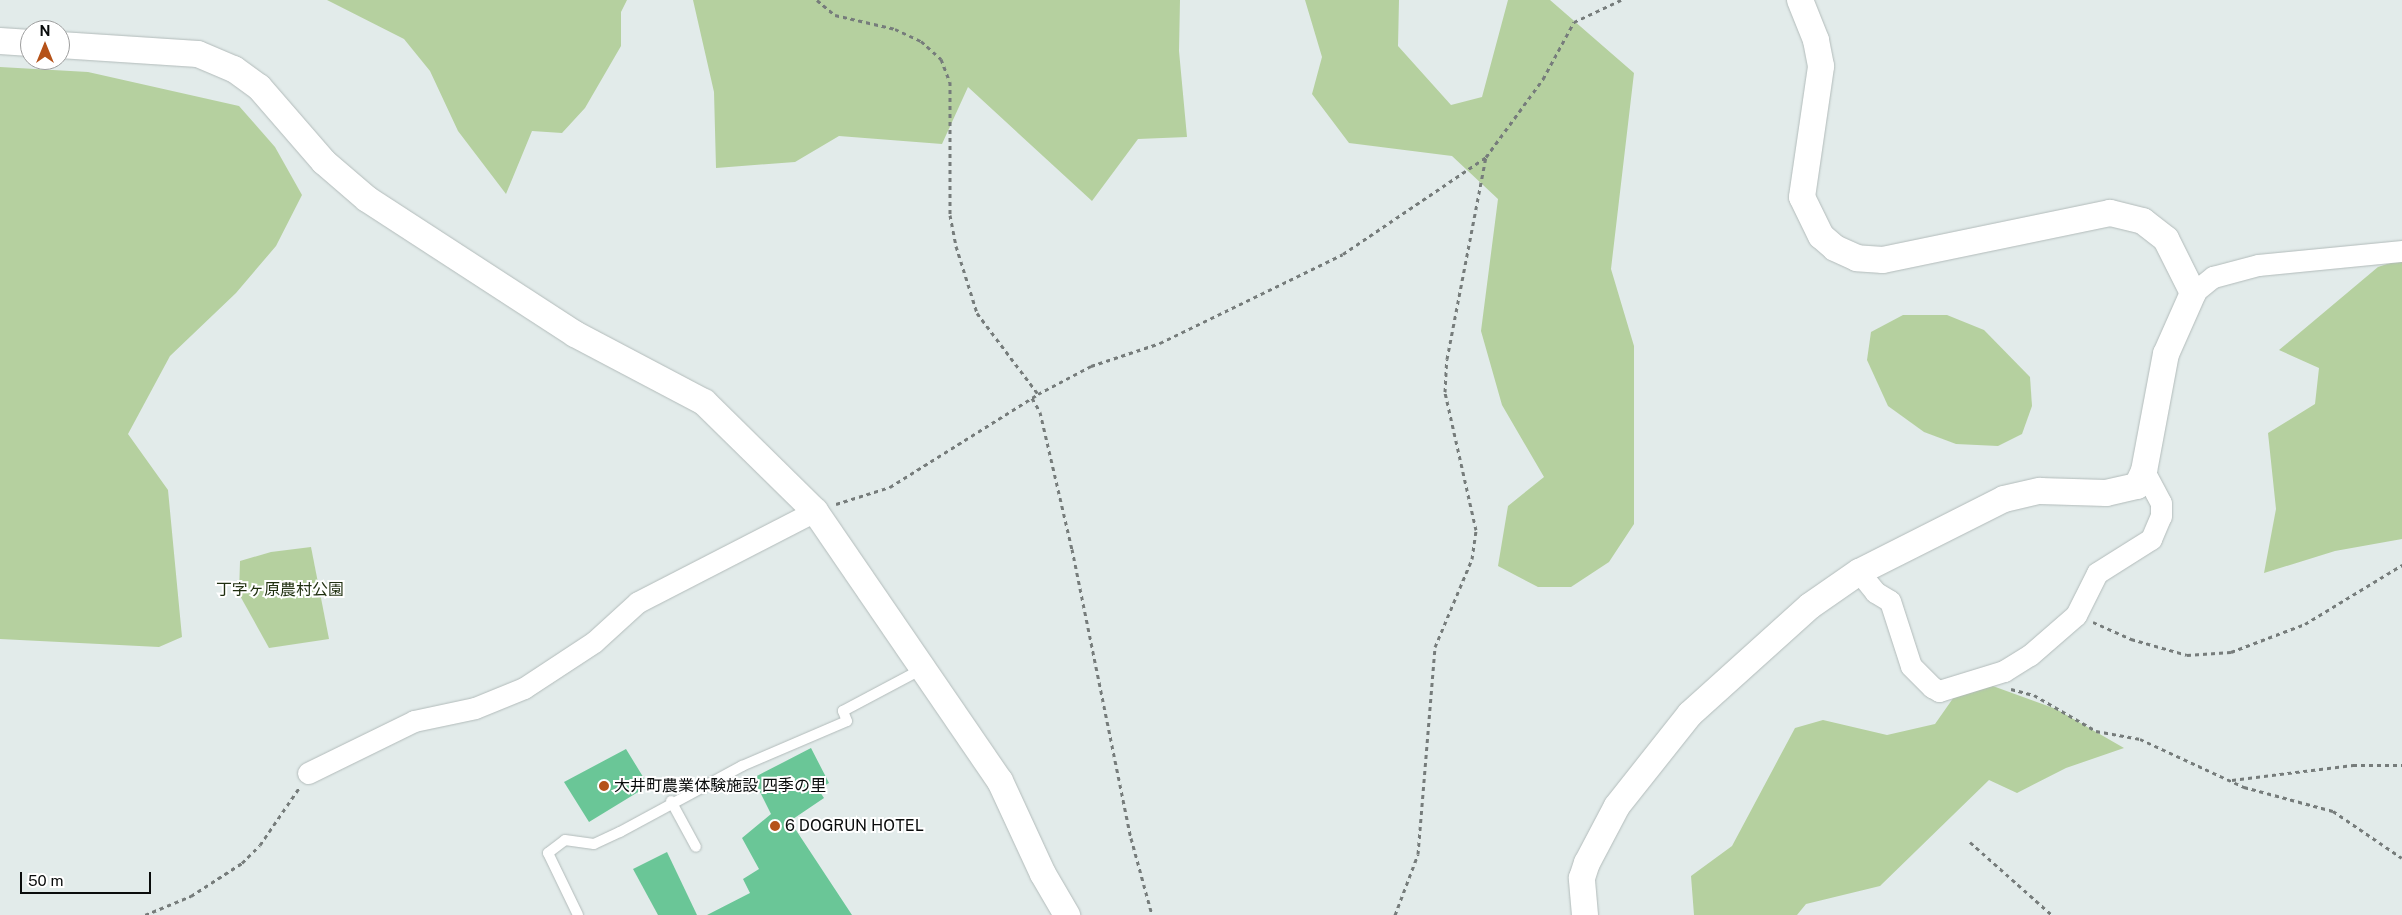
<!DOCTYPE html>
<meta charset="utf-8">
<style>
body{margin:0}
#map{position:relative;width:2402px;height:915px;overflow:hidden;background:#e2ebea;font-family:"Public Sans","Noto Sans JP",sans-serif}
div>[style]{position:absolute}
.green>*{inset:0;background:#b5d09f}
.building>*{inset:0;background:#6ac697}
.path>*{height:3px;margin-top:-1.5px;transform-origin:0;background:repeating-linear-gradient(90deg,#767c7b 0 4px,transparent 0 8px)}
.roads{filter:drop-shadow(0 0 1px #b2bbba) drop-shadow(0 0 1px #b2bbba)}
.service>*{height:10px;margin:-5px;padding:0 5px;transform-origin:5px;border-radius:5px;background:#fff}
.minor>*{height:21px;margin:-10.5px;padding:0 10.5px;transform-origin:10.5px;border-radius:10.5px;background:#fff}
.tertiary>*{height:26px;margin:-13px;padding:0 13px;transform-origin:13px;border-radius:13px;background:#fff}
.dots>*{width:14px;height:14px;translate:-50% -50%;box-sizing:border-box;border:2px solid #fff;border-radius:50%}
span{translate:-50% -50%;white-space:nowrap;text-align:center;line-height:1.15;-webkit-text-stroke:4px #fff;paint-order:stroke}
.park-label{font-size:16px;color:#1f2f0f}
.poi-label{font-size:16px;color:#0a0c0c}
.left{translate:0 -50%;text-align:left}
.north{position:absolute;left:20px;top:20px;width:50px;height:50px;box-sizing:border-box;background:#fff;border:1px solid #9d9e9e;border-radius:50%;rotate:0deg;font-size:14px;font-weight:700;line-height:20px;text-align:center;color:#0a0c0c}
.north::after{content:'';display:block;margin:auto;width:18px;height:22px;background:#b55219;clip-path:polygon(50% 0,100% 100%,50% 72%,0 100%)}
.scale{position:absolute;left:20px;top:872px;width:131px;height:22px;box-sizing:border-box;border:2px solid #0a0c0c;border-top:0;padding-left:6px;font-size:15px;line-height:18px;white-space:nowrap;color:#0a0c0c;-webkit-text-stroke:4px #fff;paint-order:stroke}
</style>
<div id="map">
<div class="green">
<div style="clip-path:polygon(327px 0,627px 0,621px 12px,621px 46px,585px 108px,562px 133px,532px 131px,506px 194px,458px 131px,430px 71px,404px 39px)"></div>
<div style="clip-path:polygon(693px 0,1180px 0,1179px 51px,1187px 137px,1138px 139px,1092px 201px,968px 87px,942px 144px,839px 136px,795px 162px,716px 168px,714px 92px)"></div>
<div style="clip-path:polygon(1305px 0,1399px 0,1398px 46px,1451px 105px,1482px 97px,1508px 0,1550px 0,1634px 73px,1611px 269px,1634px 346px,1634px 524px,1609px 562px,1571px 587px,1538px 587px,1498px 566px,1508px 506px,1544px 477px,1502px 405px,1481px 331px,1498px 199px,1452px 156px,1349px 143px,1312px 94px,1322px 57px)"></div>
<div style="clip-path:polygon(0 67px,88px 72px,239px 106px,275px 147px,302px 195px,276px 246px,236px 293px,170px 356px,128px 434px,168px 490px,182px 637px,159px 647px,0 639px)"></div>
<div style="clip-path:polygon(2402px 259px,2402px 539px,2335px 551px,2264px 573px,2276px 509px,2268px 433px,2315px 404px,2319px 368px,2279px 350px,2378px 267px)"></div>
<div style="clip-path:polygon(1903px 315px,1947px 315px,1984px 330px,2030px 377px,2032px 406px,2022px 434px,1998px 446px,1956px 444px,1924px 432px,1888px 406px,1867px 360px,1871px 332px)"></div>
<div style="clip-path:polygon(311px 547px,329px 639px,269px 648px,239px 594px,240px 561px,271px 552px)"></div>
<div style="clip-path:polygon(1968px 677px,2056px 709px,2124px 748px,2066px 768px,2017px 793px,1989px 780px,1880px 886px,1806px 904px,1797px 915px,1694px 915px,1691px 876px,1732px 846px,1795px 728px,1823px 720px,1887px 735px,1935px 724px)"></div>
</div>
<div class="building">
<div style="clip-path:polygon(811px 748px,829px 783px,818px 789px,824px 798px,790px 821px,852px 915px,707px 915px,750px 893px,743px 879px,759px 869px,742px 838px,771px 814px,753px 778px)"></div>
<div style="clip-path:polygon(626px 749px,645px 780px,640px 783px,643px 789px,589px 822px,564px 782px)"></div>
<div style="clip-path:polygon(667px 852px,697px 915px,658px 915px,633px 869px)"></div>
</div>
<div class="path">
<div style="left:817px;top:0;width:23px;rotate:40deg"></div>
<div style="left:835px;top:15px;width:62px;rotate:13.1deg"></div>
<div style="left:895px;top:29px;width:29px;rotate:25deg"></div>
<div style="left:921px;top:41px;width:27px;rotate:42deg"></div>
<div style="left:941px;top:59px;width:25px;rotate:69deg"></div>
<div style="left:950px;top:82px;width:133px;rotate:90deg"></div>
<div style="left:950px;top:215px;width:32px;rotate:79deg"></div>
<div style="left:956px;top:246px;width:70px;rotate:72.6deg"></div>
<div style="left:977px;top:313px;width:101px;rotate:53deg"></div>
<div style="left:1032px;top:398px;width:16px;rotate:60deg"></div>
<div style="left:1040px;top:412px;width:141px;rotate:76.9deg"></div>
<div style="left:1072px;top:549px;width:295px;rotate:78.5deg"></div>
<div style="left:1131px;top:838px;width:80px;rotate:74.7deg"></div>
<div style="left:836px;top:504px;width:57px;rotate:-17.5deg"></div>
<div style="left:890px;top:487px;width:175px;rotate:-32.1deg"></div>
<div style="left:1038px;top:394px;width:60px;rotate:-27.8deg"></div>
<div style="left:1091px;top:366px;width:73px;rotate:-18.4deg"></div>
<div style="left:1160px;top:343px;width:203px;rotate:-25.9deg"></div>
<div style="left:1343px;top:254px;width:173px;rotate:-34.1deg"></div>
<div style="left:1486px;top:157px;width:97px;rotate:-53.8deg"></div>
<div style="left:1543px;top:79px;width:65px;rotate:-61.5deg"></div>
<div style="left:1574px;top:22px;width:52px;rotate:-25.1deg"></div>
<div style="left:2093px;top:622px;width:42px;rotate:24.1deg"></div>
<div style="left:2131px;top:639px;width:58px;rotate:15.9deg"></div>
<div style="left:2187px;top:655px;width:44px;rotate:-3.9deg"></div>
<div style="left:2231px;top:652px;width:79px;rotate:-20.7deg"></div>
<div style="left:2305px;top:624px;width:114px;rotate:-31.3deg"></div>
<div style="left:2011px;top:689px;width:24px;rotate:15deg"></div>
<div style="left:2034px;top:695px;width:72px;rotate:30.1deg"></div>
<div style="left:2096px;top:731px;width:45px;rotate:10.3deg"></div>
<div style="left:2140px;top:739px;width:115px;rotate:24.8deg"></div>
<div style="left:2244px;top:787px;width:92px;rotate:15.1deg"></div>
<div style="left:2333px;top:811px;width:83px;rotate:34.3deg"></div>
<div style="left:2232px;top:780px;width:122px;rotate:-7.1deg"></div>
<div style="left:2353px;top:765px;width:49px"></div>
<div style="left:1970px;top:842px;width:110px;rotate:41.7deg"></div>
<div style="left:145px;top:915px;width:50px;rotate:-22.4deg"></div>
<div style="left:191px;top:896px;width:61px;rotate:-32.9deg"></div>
<div style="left:242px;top:863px;width:25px;rotate:-45deg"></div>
<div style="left:260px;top:845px;width:69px;rotate:-55.6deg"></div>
<div style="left:1395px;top:915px;width:65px;rotate:-69.3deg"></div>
<div style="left:1418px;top:854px;width:208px;rotate:-85.3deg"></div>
<div style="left:1435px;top:647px;width:95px;rotate:-67.2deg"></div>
<div style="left:1472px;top:559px;width:29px;rotate:-82deg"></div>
<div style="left:1476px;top:530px;width:141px;rotate:-102.7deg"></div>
<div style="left:1445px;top:392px;width:33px;rotate:-87deg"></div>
<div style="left:1447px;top:359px;width:206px;rotate:-79.1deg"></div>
</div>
<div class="roads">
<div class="service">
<div style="left:671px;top:801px;width:52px;rotate:61.5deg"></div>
<div style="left:578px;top:915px;width:69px;rotate:-115.8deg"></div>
<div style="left:548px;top:853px;width:21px;rotate:-37deg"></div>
<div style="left:565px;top:840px;width:29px;rotate:8deg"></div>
<div style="left:594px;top:844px;width:29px;rotate:-25deg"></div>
<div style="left:620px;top:832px;width:139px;rotate:-28.4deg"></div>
<div style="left:742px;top:766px;width:114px;rotate:-23.2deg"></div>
<div style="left:847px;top:721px;width:11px;rotate:-112deg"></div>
<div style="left:843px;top:711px;width:89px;rotate:-28deg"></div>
</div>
<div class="minor">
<div style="left:2193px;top:293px;width:26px;rotate:-39deg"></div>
<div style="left:2213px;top:277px;width:47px;rotate:-14.9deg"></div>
<div style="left:2258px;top:265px;width:145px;rotate:-5.6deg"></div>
<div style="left:1859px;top:572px;width:26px;rotate:51deg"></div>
<div style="left:1875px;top:592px;width:17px;rotate:31deg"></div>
<div style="left:1890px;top:601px;width:68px;rotate:72.1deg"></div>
<div style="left:1911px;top:666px;width:30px;rotate:45deg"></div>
<div style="left:1932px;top:687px;width:8px;rotate:30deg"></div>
<div style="left:1939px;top:691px;width:68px;rotate:-17.1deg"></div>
<div style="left:2004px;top:671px;width:31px;rotate:-32deg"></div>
<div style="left:2030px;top:655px;width:61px;rotate:-41deg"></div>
<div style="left:2076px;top:615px;width:47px;rotate:-63.4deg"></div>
<div style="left:2097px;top:573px;width:64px;rotate:-32.2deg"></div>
<div style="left:2151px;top:539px;width:25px;rotate:-67deg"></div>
<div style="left:2161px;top:516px;width:13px;rotate:-90deg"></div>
<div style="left:2161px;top:503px;width:36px;rotate:-118deg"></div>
<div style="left:308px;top:773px;width:118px;rotate:-26.1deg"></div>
<div style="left:414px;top:721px;width:62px;rotate:-12deg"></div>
<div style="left:475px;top:708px;width:53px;rotate:-22.2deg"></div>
<div style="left:524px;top:688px;width:84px;rotate:-33.3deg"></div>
<div style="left:594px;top:642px;width:59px;rotate:-42.3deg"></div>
<div style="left:638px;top:602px;width:199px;rotate:-27.2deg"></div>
</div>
<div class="tertiary">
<div style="left:0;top:41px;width:30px;rotate:4deg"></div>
<div style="left:60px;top:45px;width:138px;rotate:3.7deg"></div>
<div style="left:198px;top:54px;width:39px;rotate:23deg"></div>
<div style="left:234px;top:69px;width:31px;rotate:36deg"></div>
<div style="left:259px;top:87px;width:99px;rotate:49.1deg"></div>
<div style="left:324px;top:162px;width:57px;rotate:40.7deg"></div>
<div style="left:367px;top:199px;width:248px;rotate:33deg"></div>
<div style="left:575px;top:334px;width:146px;rotate:27.8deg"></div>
<div style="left:704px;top:402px;width:156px;rotate:44.5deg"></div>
<div style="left:815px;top:511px;width:327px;rotate:55.6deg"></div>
<div style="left:1000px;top:781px;width:102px;rotate:65.2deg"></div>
<div style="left:1043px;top:874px;width:48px;rotate:59.7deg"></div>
<div style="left:1585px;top:915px;width:37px;rotate:-95deg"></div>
<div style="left:1582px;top:878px;width:16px;rotate:-72deg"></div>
<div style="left:1587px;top:863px;width:64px;rotate:-62.2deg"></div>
<div style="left:1617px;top:806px;width:117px;rotate:-51.6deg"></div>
<div style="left:1690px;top:714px;width:161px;rotate:-42deg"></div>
<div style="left:1810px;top:606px;width:60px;rotate:-34.8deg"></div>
<div style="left:1859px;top:572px;width:162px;rotate:-26.7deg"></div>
<div style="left:2004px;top:499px;width:37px;rotate:-13deg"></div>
<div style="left:2040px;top:491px;width:66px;rotate:1.7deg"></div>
<div style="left:2106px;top:493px;width:32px;rotate:-13deg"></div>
<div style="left:2137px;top:486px;width:17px;rotate:-65deg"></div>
<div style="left:2144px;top:471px;width:119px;rotate:-79.4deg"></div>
<div style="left:2166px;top:354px;width:67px;rotate:-66.1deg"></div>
<div style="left:2193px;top:293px;width:60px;rotate:-116.6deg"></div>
<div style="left:2166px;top:239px;width:29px;rotate:-142deg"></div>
<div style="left:2143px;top:221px;width:34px;rotate:-166deg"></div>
<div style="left:2110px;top:213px;width:232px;rotate:168.3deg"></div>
<div style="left:1883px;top:260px;width:26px;rotate:-176deg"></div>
<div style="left:1857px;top:258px;width:24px;rotate:-156deg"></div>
<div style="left:1835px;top:248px;width:18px;rotate:-139deg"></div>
<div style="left:1821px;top:236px;width:43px;rotate:-116deg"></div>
<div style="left:1802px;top:197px;width:132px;rotate:-81.7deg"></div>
<div style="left:1821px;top:66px;width:26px;rotate:-101deg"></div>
<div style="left:1816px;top:40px;width:43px;rotate:-111.8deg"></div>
</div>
</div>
<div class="dots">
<div style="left:604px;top:786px;background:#b55219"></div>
<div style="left:775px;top:826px;background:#b55219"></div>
</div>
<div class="park-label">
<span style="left:280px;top:590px">丁字ヶ原農村公園</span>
</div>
<div class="poi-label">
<span class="left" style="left:614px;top:786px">大井町農業体験施設 四季の里</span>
<span class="left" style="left:785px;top:826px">6 DOGRUN HOTEL</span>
</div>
<div class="north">N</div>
<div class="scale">50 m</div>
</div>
